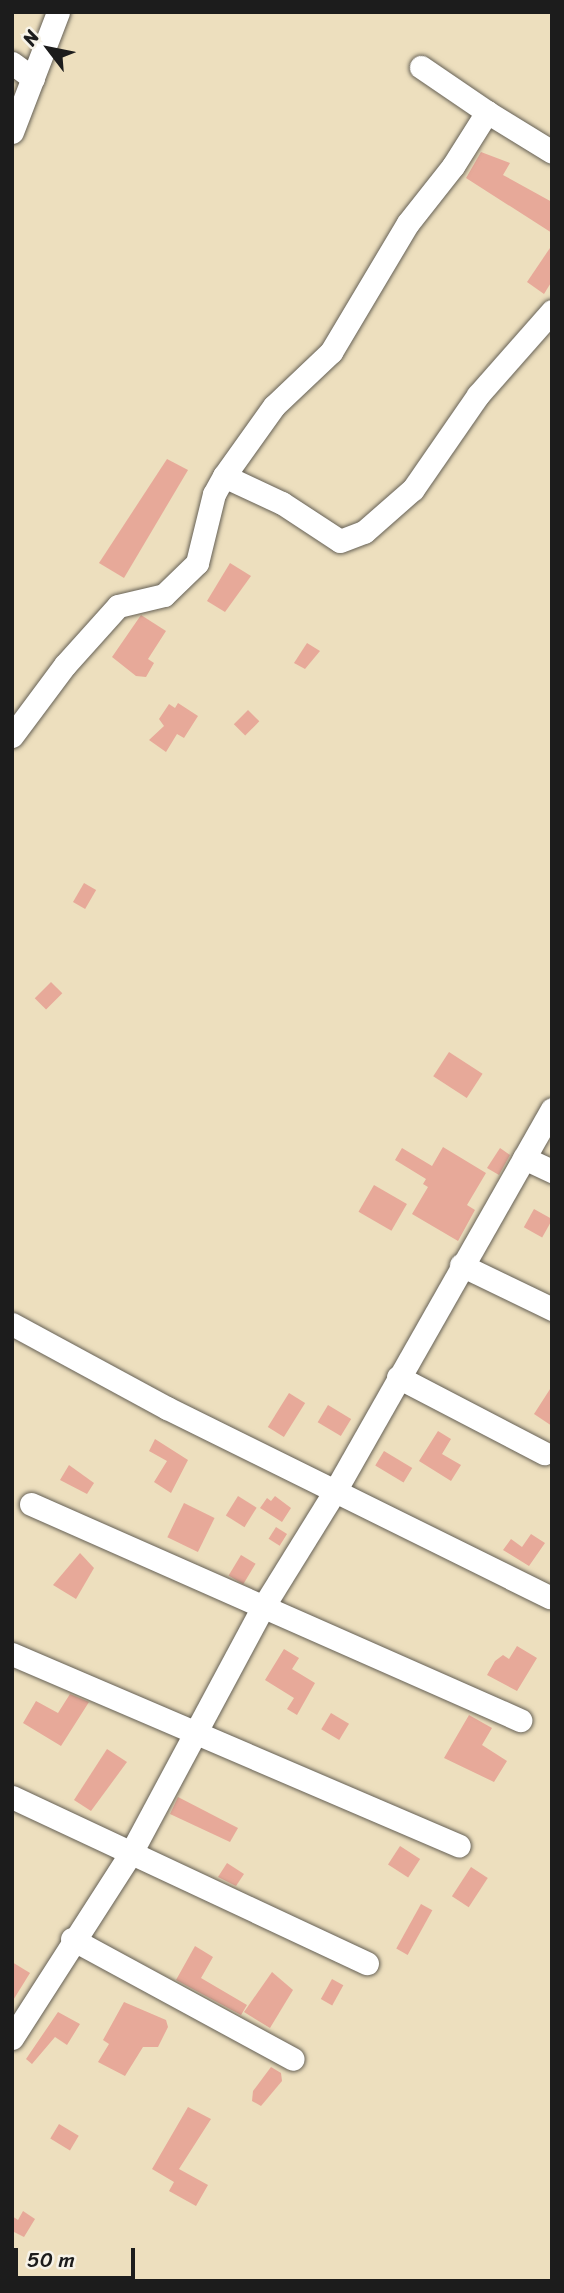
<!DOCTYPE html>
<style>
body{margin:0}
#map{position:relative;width:564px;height:2293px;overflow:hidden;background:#eddfbe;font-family:Sriracha,sans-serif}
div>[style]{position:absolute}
.building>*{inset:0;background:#e7a999;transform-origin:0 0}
.roads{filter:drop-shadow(0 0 2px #656055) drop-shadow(0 0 2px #656055)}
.minor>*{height:23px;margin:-11.5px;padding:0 11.5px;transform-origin:11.5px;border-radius:11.5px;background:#fff}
span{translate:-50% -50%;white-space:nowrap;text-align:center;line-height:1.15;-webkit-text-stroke:5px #f7f3e8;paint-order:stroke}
.frame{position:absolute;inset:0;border:14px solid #1c1c1c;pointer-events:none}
.north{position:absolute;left:14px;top:14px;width:70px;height:70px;-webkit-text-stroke:5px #f7f3e8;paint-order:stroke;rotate:302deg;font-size:19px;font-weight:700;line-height:28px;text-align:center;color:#1c1c1c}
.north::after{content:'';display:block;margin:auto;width:24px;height:32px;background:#1c1c1c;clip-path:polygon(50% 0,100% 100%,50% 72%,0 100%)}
.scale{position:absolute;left:14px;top:2248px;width:121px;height:32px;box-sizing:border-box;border:4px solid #1c1c1c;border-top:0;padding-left:9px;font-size:21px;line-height:24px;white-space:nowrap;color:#1c1c1c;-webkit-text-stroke:5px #f7f3e8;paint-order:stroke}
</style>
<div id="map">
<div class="building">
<div style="clip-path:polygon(481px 152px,510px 163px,503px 175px,552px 202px,552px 233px,466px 178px)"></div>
<div style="clip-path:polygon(552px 245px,552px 281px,544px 294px,527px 282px)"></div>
<div style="clip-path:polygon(167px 459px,188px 470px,124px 578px,99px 563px)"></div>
<div style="clip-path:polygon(230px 563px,251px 576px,225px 612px,207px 601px)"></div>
<div style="clip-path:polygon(141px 615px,166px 631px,148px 659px,154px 663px,146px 677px,136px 676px,112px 657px)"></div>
<div style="clip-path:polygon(307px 643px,320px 651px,305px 669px,294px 663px)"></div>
<div style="clip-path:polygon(178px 703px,198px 716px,184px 738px,177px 734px,166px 752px,149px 740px,164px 726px,159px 719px,169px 704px,175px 708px)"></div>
<div style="left:248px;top:710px;width:16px;height:20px;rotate:45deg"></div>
<div style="left:84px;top:883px;width:14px;height:22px;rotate:30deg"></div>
<div style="left:51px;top:982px;width:16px;height:23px;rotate:45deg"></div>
<div style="left:449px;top:1052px;width:40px;height:29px;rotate:33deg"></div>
<div style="clip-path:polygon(443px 1147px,486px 1173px,467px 1205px,475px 1210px,458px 1241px,412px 1214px,428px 1187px,423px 1184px,426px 1179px,395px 1160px,402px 1148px,432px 1166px)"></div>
<div style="clip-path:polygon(500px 1148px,510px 1155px,499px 1175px,487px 1168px)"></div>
<div style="left:374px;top:1185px;width:38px;height:31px;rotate:30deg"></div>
<div style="left:534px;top:1209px;width:21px;height:21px;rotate:29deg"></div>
<div style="clip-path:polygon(552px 1386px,552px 1426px,534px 1414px)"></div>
<div style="left:289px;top:1393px;width:19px;height:40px;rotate:32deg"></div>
<div style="left:328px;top:1405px;width:27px;height:20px;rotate:31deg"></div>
<div style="clip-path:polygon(438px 1431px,451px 1439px,442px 1454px,461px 1465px,451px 1481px,419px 1461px)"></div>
<div style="clip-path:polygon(155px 1439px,188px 1460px,171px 1493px,154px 1482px,167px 1461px,149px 1451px)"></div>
<div style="left:384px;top:1451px;width:33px;height:17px;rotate:31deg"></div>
<div style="clip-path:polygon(69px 1465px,94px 1483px,87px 1494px,60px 1480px)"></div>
<div style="left:238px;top:1496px;width:22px;height:23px;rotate:32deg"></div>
<div style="clip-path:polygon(275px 1496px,291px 1508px,282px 1522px,260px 1508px,267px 1498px,271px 1501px)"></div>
<div style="left:184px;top:1503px;width:34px;height:38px;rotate:26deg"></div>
<div style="left:276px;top:1527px;width:13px;height:14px;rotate:32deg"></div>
<div style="clip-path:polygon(531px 1534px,545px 1543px,529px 1566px,503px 1550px,511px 1539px,522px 1547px)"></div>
<div style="clip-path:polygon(80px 1553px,94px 1568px,76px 1599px,53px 1585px)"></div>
<div style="left:241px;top:1555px;width:17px;height:24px;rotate:31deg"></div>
<div style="clip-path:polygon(517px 1646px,537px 1658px,517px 1691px,487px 1675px,495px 1661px,503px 1655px,509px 1659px)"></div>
<div style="clip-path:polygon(284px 1649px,299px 1658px,292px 1669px,315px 1683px,297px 1715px,287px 1709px,294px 1698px,265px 1680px)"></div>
<div style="clip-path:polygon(70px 1694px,89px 1702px,61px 1746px,23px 1723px,36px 1701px,58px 1713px)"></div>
<div style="left:331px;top:1713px;width:21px;height:19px;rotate:31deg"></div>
<div style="clip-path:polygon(469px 1715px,492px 1728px,482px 1745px,507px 1761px,494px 1782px,444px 1758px)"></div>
<div style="clip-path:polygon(107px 1749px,127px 1762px,91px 1811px,74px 1800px)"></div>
<div style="clip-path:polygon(178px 1797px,238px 1828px,230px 1842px,170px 1814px)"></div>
<div style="left:400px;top:1846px;width:24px;height:22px;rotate:33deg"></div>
<div style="clip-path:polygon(227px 1863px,244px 1874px,236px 1886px,218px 1877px)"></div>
<div style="left:471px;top:1867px;width:20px;height:35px;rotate:33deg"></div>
<div style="left:421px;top:1904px;width:13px;height:51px;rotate:29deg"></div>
<div style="clip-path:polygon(195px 1946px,213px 1957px,201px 1978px,247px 2005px,241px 2015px,176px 1980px)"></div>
<div style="clip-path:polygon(12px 1962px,30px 1973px,12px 2002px)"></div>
<div style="clip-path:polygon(272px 1972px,293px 1990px,270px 2028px,244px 2012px)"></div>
<div style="left:332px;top:1979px;width:13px;height:23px;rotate:29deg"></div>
<div style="clip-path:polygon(124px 2002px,166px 2020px,168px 2027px,158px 2047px,143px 2047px,125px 2076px,98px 2062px,109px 2044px,103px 2040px)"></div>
<div style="clip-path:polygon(58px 2012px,80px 2024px,67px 2045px,55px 2037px,32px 2064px,26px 2059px)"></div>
<div style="clip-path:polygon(271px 2067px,281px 2073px,282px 2081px,261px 2106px,252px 2101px,253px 2091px)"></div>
<div style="clip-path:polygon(188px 2107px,211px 2119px,179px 2169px,208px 2185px,196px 2206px,169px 2191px,174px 2182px,152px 2169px)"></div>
<div style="left:59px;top:2124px;width:23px;height:17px;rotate:31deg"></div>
<div style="clip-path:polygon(23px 2211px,35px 2219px,24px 2237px,12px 2231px,12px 2216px,18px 2220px)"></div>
</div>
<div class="roads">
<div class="minor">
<div style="left:12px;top:63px;width:26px;rotate:36deg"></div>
<div style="left:421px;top:67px;width:80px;rotate:34.3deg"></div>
<div style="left:12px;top:132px;width:129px;rotate:-69deg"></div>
<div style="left:224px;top:476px;width:86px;rotate:-54.5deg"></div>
<div style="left:274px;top:406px;width:79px;rotate:-43.5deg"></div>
<div style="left:331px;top:352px;width:150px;rotate:-59.2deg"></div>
<div style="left:408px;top:223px;width:73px;rotate:-51.7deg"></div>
<div style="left:453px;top:166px;width:64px;rotate:-57.8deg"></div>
<div style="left:487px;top:112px;width:76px;rotate:31.6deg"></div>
<div style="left:12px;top:736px;width:89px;rotate:-53.3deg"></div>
<div style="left:65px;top:665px;width:79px;rotate:-48.1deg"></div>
<div style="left:118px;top:606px;width:47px;rotate:-13.4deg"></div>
<div style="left:164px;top:595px;width:46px;rotate:-44.1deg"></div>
<div style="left:197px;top:563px;width:71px;rotate:-76.2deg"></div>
<div style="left:214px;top:494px;width:21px;rotate:-61deg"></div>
<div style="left:224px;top:476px;width:64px;rotate:25deg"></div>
<div style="left:282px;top:503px;width:69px;rotate:33.2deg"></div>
<div style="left:340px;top:541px;width:26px;rotate:-21deg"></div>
<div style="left:364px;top:532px;width:65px;rotate:-41.3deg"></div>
<div style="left:413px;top:489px;width:114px;rotate:-55.3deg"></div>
<div style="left:478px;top:395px;width:112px;rotate:-48.6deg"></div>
<div style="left:524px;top:1158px;width:31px;rotate:25deg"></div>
<div style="left:461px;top:1265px;width:101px;rotate:25.8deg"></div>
<div style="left:12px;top:1324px;width:176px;rotate:28.5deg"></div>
<div style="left:167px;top:1408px;width:427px;rotate:26.3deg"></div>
<div style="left:398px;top:1377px;width:165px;rotate:27.5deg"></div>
<div style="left:31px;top:1504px;width:535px;rotate:23.83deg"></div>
<div style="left:12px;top:1654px;width:486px;rotate:23.2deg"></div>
<div style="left:12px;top:1797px;width:392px;rotate:25.1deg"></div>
<div style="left:72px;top:1939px;width:251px;rotate:28.5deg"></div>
<div style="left:12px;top:2038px;width:222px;rotate:-57.3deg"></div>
<div style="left:132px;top:1851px;width:277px;rotate:-61.8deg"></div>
<div style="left:263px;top:1607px;width:137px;rotate:-58.2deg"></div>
<div style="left:335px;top:1491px;width:439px;rotate:-60.4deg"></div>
</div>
</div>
<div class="frame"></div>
<div class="north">N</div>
<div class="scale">50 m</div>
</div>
